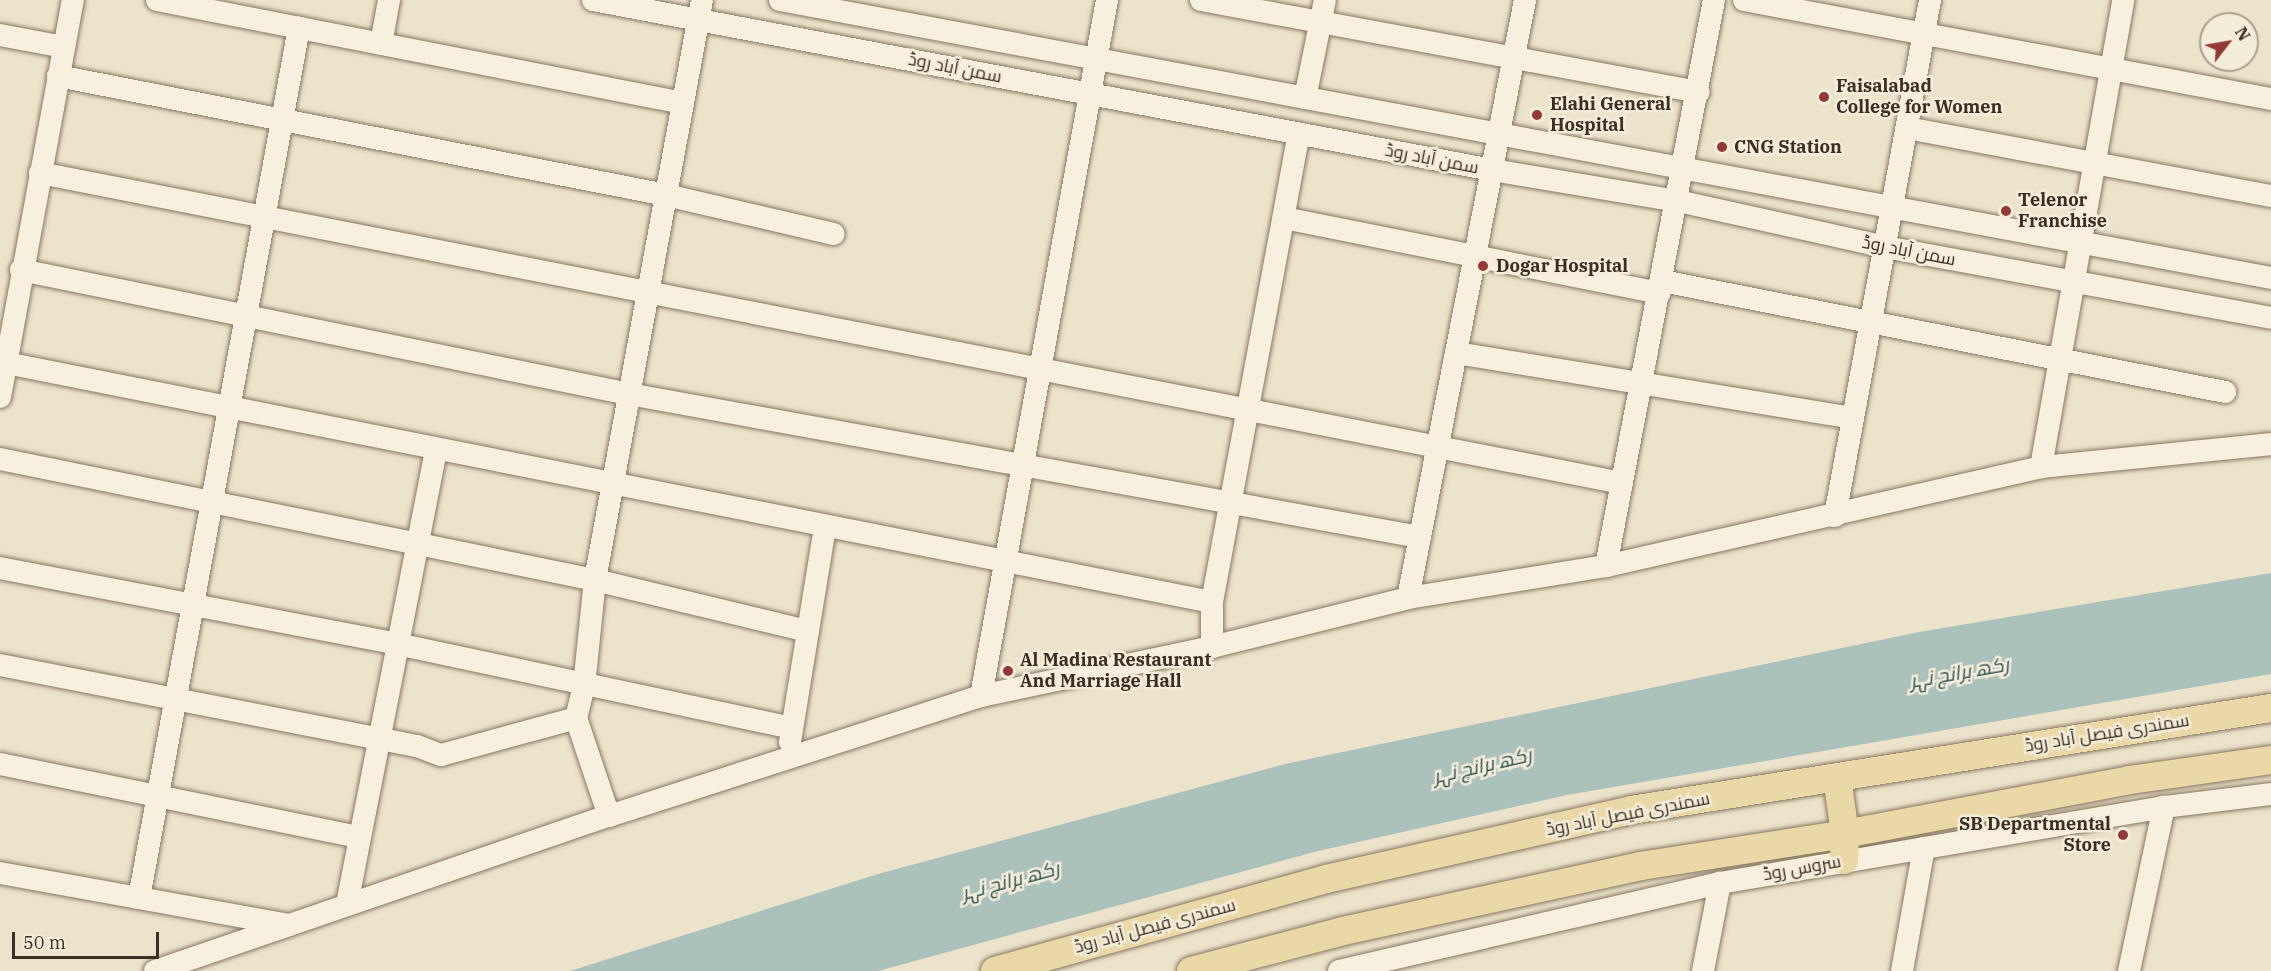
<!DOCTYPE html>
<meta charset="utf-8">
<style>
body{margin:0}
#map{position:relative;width:2271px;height:971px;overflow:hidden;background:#ece3cb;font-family:"IBM Plex Serif",Cairo,serif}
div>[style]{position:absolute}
.water>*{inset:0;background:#abc1bb}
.roads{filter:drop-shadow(0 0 2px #877760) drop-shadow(0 0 2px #877760)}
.minor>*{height:22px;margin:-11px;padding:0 11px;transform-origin:11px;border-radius:11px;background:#f7f0de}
.major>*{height:28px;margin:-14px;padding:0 14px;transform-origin:14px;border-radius:14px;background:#ead8a7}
.dots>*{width:16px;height:16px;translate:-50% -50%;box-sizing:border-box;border:3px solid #f4edda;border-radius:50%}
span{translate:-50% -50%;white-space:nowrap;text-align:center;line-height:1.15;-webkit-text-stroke:5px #f4edda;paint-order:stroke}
.street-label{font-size:18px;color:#392f22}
.poi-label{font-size:18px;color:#392f22;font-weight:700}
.left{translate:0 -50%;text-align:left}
.right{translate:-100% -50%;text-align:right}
.water-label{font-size:20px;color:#335857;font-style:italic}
.north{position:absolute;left:2199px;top:12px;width:60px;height:60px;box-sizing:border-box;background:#f4edda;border:2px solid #a9a190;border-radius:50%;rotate:59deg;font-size:16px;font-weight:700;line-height:24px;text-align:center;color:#392f22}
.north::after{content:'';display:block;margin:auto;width:21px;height:27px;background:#913935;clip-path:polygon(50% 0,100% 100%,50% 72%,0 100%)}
.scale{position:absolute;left:12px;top:932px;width:147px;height:27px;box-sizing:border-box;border:3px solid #392f22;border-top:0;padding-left:8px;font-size:18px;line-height:21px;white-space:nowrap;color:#392f22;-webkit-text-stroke:4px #f4edda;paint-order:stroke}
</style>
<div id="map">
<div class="water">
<div style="clip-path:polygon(2271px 573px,2271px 674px,1567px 795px,1318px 851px,878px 971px,570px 971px,878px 874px,1285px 764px,1919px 632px)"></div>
</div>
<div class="roads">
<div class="minor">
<div style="left:157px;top:0;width:536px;rotate:11.08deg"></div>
<div style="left:593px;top:0;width:915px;rotate:10.71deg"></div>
<div style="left:1492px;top:170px;width:189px;rotate:9.5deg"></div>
<div style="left:1678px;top:201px;width:212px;rotate:12.5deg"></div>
<div style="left:1885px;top:247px;width:392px;rotate:10.4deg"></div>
<div style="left:780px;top:0;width:1517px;rotate:10.56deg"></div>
<div style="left:1201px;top:0;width:506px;rotate:10.47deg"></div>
<div style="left:1744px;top:0;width:536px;rotate:10.64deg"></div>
<div style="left:0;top:35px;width:65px;rotate:10.6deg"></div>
<div style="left:381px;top:44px;width:45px;rotate:-79.7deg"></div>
<div style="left:58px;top:76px;width:620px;rotate:11.07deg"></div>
<div style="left:666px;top:195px;width:172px;rotate:13.1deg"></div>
<div style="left:1305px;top:98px;width:100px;rotate:-78.5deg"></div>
<div style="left:1907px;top:128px;width:370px;rotate:10.6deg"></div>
<div style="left:40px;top:173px;width:1612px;rotate:11.09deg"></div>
<div style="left:1284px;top:218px;width:383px;rotate:11.3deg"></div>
<div style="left:21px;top:270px;width:621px;rotate:11.53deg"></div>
<div style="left:629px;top:394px;width:804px;rotate:10.25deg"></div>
<div style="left:1662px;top:281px;width:574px;rotate:11.15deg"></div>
<div style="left:1456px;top:353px;width:402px;rotate:9.3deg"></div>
<div style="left:6px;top:363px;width:1229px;rotate:11.21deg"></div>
<div style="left:0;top:397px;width:404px;rotate:-79.6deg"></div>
<div style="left:0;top:459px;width:607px;rotate:11.49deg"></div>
<div style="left:595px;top:580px;width:219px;rotate:13.5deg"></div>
<div style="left:808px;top:631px;width:105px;rotate:-80.7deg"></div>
<div style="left:2041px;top:467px;width:474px;rotate:-80deg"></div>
<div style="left:1835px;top:516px;width:525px;rotate:-79.57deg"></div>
<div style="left:1606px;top:566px;width:576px;rotate:-79.2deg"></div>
<div style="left:0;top:568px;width:404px;rotate:10.8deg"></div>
<div style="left:397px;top:644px;width:404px;rotate:12deg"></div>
<div style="left:1408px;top:598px;width:609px;rotate:-78.93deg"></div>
<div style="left:1212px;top:647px;width:45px;rotate:-90deg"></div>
<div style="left:1212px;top:602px;width:476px;rotate:-79.5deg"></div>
<div style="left:0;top:665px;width:425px;rotate:11deg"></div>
<div style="left:417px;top:746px;width:26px;rotate:21deg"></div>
<div style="left:441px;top:755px;width:140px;rotate:-15.3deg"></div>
<div style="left:981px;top:696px;width:707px;rotate:-79.74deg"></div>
<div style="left:790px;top:742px;width:112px;rotate:-80.8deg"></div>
<div style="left:0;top:764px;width:367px;rotate:11.5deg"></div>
<div style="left:609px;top:816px;width:103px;rotate:-108.6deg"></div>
<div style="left:576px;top:718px;width:33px;rotate:-76deg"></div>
<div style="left:584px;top:686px;width:107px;rotate:-84.1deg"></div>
<div style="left:595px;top:580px;width:590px;rotate:-79.55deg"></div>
<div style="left:0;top:873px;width:294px;rotate:10.2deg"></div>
<div style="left:139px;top:898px;width:885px;rotate:-79.58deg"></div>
<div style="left:347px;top:904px;width:463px;rotate:-78.9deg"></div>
<div style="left:155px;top:971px;width:480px;rotate:-18.9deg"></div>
<div style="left:609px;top:816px;width:391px;rotate:-17.9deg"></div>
<div style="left:981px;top:696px;width:236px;rotate:-12deg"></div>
<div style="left:1212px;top:647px;width:202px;rotate:-14deg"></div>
<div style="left:1408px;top:598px;width:201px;rotate:-9.2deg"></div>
<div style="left:1606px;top:566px;width:446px;rotate:-12.8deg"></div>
<div style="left:2041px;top:467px;width:231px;rotate:-5.7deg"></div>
<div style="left:1339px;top:971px;width:391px;rotate:-13deg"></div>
<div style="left:1720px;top:883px;width:450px;rotate:-9.7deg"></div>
<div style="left:2164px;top:807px;width:108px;rotate:-6.9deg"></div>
<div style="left:1703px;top:971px;width:90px;rotate:-79.1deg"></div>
<div style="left:1902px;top:971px;width:125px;rotate:-79.9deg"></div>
<div style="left:2129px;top:971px;width:168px;rotate:-78deg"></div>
</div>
<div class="major">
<div style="left:1837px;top:777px;width:58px;rotate:82deg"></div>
<div style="left:1845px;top:834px;width:26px;rotate:92deg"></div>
<div style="left:995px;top:971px;width:344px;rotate:-15.5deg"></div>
<div style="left:1326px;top:879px;width:313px;rotate:-12.7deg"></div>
<div style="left:1631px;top:810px;width:648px;rotate:-9.06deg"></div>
<div style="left:1191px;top:971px;width:157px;rotate:-14.7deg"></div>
<div style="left:1343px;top:931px;width:305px;rotate:-12.3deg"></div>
<div style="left:1641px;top:866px;width:206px;rotate:-8.9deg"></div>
<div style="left:1845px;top:834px;width:290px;rotate:-10.7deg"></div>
<div style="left:2130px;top:780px;width:142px;rotate:-8.1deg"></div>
</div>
</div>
<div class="dots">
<div style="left:1824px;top:97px;background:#913935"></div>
<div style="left:1537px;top:115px;background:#913935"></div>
<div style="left:1722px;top:147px;background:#913935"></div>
<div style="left:2006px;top:211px;background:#913935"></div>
<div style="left:1483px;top:266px;background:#913935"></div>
<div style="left:1008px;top:671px;background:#913935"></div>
<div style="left:2123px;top:835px;background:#913935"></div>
</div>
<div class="street-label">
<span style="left:955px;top:68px;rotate:11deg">سمن آباد روڈ</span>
<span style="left:1432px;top:159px;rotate:11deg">سمن آباد روڈ</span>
<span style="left:1909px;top:251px;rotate:11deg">سمن آباد روڈ</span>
<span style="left:2107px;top:733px;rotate:-9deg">سمندری فیصل آباد روڈ</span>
<span style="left:1628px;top:814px;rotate:-11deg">سمندری فیصل آباد روڈ</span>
<span style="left:1802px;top:868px;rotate:-10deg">سروس روڈ</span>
<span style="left:1155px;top:926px;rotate:-15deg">سمندری فیصل آباد روڈ</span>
</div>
<div class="poi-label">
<span class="left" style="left:1836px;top:97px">Faisalabad<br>College for Women</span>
<span class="left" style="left:1550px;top:115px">Elahi General<br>Hospital</span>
<span class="left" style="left:1734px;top:147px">CNG Station</span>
<span class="left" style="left:2018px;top:211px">Telenor<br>Franchise</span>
<span class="left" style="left:1496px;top:266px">Dogar Hospital</span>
<span class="left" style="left:1020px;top:671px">Al Madina Restaurant<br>And Marriage Hall</span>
<span class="right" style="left:2111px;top:835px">SB Departmental<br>Store</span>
</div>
<div class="water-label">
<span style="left:1959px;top:672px;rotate:-10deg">رکھ برانچ نہر</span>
<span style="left:1482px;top:765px;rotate:-13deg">رکھ برانچ نہر</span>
<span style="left:1010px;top:880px;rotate:-15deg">رکھ برانچ نہر</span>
</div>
<div class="north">N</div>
<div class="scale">50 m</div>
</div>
